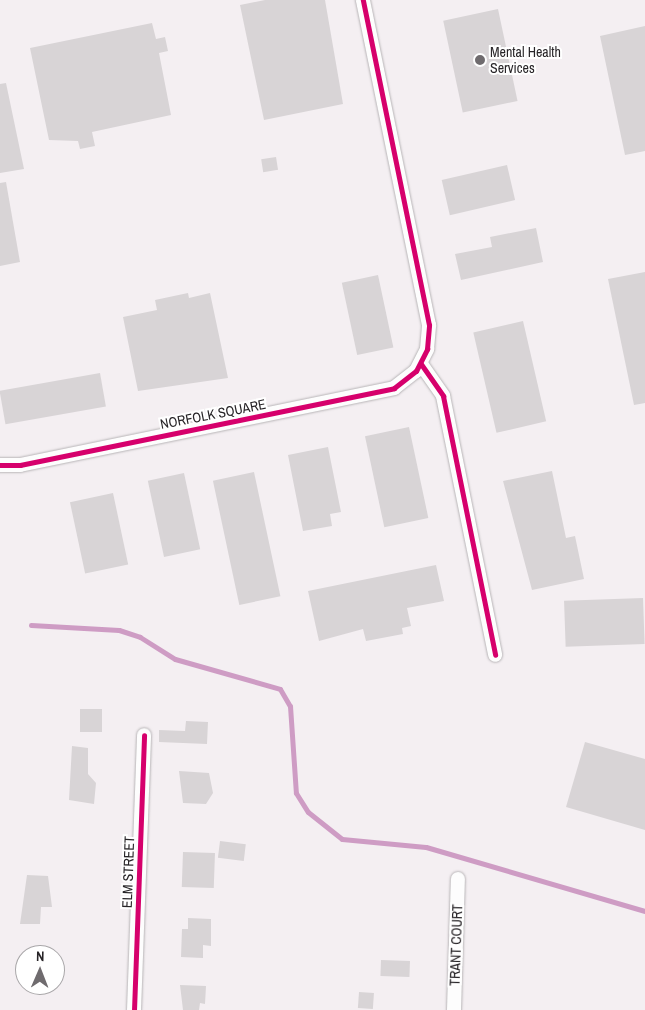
<!DOCTYPE html>
<style>
body{margin:0}
#map{position:relative;width:645px;height:1010px;overflow:hidden;background:#f4eff2;font-family:"Archivo Narrow",sans-serif}
div>[style]{position:absolute}
.stream>*{height:5px;margin:-2.5px;padding:0 2.5px;transform-origin:2.5px;border-radius:2.5px;background:#ce9cc4}
.building>*{inset:0;background:#d8d4d6;transform-origin:0 0}
.roads{filter:drop-shadow(0 0 1px #b8b5b7) drop-shadow(0 0 1px #b8b5b7)}
.minor>*{height:14px;margin:-7px;padding:0 7px;transform-origin:7px;border-radius:7px;background:#fdfdfd}
.cycleway>*{height:5px;margin:-2.5px;padding:0 2.5px;transform-origin:2.5px;border-radius:2.5px;background:#d6006c}
.dots>*{width:14px;height:14px;translate:-50% -50%;box-sizing:border-box;border:2px solid #fff;border-radius:50%}
span{translate:-50% -50%;white-space:nowrap;text-align:center;line-height:1.15;-webkit-text-stroke:4px #fff;paint-order:stroke}
.poi-label{font-size:14px;color:#272427}
.left{translate:0 -50%;text-align:left}
.street-label{font-size:14px;color:#272427}
.north{position:absolute;left:15px;top:945px;width:50px;height:50px;box-sizing:border-box;background:#fff;border:1px solid #a9a7a9;border-radius:50%;rotate:1deg;font-size:14px;font-weight:700;line-height:20px;text-align:center;color:#272427}
.north::after{content:'';display:block;margin:auto;width:18px;height:22px;background:#6f6b6e;clip-path:polygon(50% 0,100% 100%,50% 72%,0 100%)}
</style>
<div id="map">
<div class="stream">
<div style="left:31px;top:625px;width:88px;rotate:3.3deg"></div>
<div style="left:119px;top:630px;width:22px;rotate:18deg"></div>
<div style="left:140px;top:637px;width:41px;rotate:32.2deg"></div>
<div style="left:175px;top:659px;width:109px;rotate:15.9deg"></div>
<div style="left:280px;top:689px;width:20px;rotate:60deg"></div>
<div style="left:290px;top:706px;width:87px;rotate:86.1deg"></div>
<div style="left:296px;top:793px;width:22px;rotate:58deg"></div>
<div style="left:308px;top:812px;width:43px;rotate:38.5deg"></div>
<div style="left:342px;top:839px;width:84px;rotate:5.4deg"></div>
<div style="left:426px;top:847px;width:228px;rotate:16.3deg"></div>
</div>
<div class="building">
<div style="clip-path:polygon(265px 0,325px 0,343px 104px,264px 120px,240px 5px)"></div>
<div style="left:498px;top:9px;width:94px;height:56px;rotate:78deg"></div>
<div style="clip-path:polygon(152px 23px,156px 39px,165px 37px,168px 51px,159px 53px,171px 115px,92px 132px,95px 146px,80px 149px,78px 141px,49px 140px,30px 48px)"></div>
<div style="clip-path:polygon(645px 26px,645px 151px,625px 155px,600px 36px)"></div>
<div style="clip-path:polygon(6px 83px,24px 169px,0 173px,0 84px)"></div>
<div style="left:276px;top:157px;width:13px;height:15px;rotate:81deg"></div>
<div style="left:507px;top:165px;width:36px;height:67px;rotate:77deg"></div>
<div style="clip-path:polygon(6px 182px,20px 262px,0 266px,0 183px)"></div>
<div style="clip-path:polygon(536px 228px,543px 262px,461px 280px,455px 254px,492px 247px,490px 237px)"></div>
<div style="clip-path:polygon(645px 272px,645px 403px,634px 405px,608px 279px)"></div>
<div style="left:378px;top:275px;width:74px;height:37px;rotate:78deg"></div>
<div style="clip-path:polygon(188px 293px,189px 298px,210px 293px,228px 378px,138px 391px,123px 317px,157px 310px,155px 300px)"></div>
<div style="left:523px;top:321px;width:103px;height:51px;rotate:77deg"></div>
<div style="left:100px;top:373px;width:34px;height:102px;rotate:80deg"></div>
<div style="left:409px;top:427px;width:93px;height:45px;rotate:78deg"></div>
<div style="clip-path:polygon(328px 447px,341px 512px,330px 514px,332px 526px,303px 531px,288px 455px)"></div>
<div style="clip-path:polygon(552px 471px,566px 538px,575px 536px,584px 579px,532px 590px,503px 481px)"></div>
<div style="left:254px;top:472px;width:127px;height:42px;rotate:78deg"></div>
<div style="left:184px;top:473px;width:78px;height:37px;rotate:78deg"></div>
<div style="left:113px;top:493px;width:73px;height:44px;rotate:78deg"></div>
<div style="clip-path:polygon(436px 565px,444px 601px,407px 608px,411px 626px,402px 628px,403px 634px,366px 641px,363px 629px,319px 641px,308px 591px)"></div>
<div style="left:643px;top:598px;width:46px;height:79px;rotate:88deg"></div>
<div style="left:80px;top:709px;width:22px;height:23px"></div>
<div style="clip-path:polygon(186px 721px,208px 722px,207px 744px,159px 742px,159px 730px,185px 731px)"></div>
<div style="clip-path:polygon(585px 742px,645px 759px,645px 830px,566px 807px)"></div>
<div style="clip-path:polygon(72px 746px,88px 748px,88px 774px,96px 783px,94px 804px,69px 800px)"></div>
<div style="clip-path:polygon(179px 771px,209px 773px,213px 793px,206px 804px,183px 803px)"></div>
<div style="left:220px;top:841px;width:26px;height:17px;rotate:7deg"></div>
<div style="left:183px;top:852px;width:32px;height:35px;rotate:2deg"></div>
<div style="clip-path:polygon(27px 875px,48px 876px,52px 907px,41px 907px,40px 924px,20px 924px)"></div>
<div style="clip-path:polygon(188px 918px,211px 919px,211px 946px,203px 945px,203px 958px,181px 957px,182px 929px,188px 929px)"></div>
<div style="left:381px;top:960px;width:29px;height:16px;rotate:2deg"></div>
<div style="clip-path:polygon(180px 985px,206px 986px,205px 1004px,200px 1003px,199px 1010px,183px 1010px)"></div>
<div style="left:359px;top:992px;width:15px;height:16px;rotate:4deg"></div>
</div>
<div class="roads">
<div class="minor">
<div style="left:421px;top:364px;width:39px;rotate:55deg"></div>
<div style="left:443px;top:396px;width:264px;rotate:78.6deg"></div>
<div style="left:0;top:465px;width:20px"></div>
<div style="left:20px;top:465px;width:382px;rotate:-11.6deg"></div>
<div style="left:394px;top:388px;width:28px;rotate:-38deg"></div>
<div style="left:416px;top:371px;width:25px;rotate:-63deg"></div>
<div style="left:427px;top:349px;width:24px;rotate:-85deg"></div>
<div style="left:429px;top:325px;width:332px;rotate:-101.5deg"></div>
<div style="left:134px;top:1010px;width:275px;rotate:-87.9deg"></div>
<div style="left:454px;top:1010px;width:131px;rotate:-88.3deg"></div>
</div>
</div>
<div class="cycleway">
<div style="left:421px;top:364px;width:39px;rotate:55deg"></div>
<div style="left:443px;top:396px;width:264px;rotate:78.6deg"></div>
<div style="left:0;top:465px;width:20px"></div>
<div style="left:20px;top:465px;width:382px;rotate:-11.6deg"></div>
<div style="left:394px;top:388px;width:28px;rotate:-38deg"></div>
<div style="left:416px;top:371px;width:25px;rotate:-63deg"></div>
<div style="left:427px;top:349px;width:24px;rotate:-85deg"></div>
<div style="left:429px;top:325px;width:332px;rotate:-101.5deg"></div>
<div style="left:134px;top:1010px;width:275px;rotate:-87.9deg"></div>
</div>
<div class="dots">
<div style="left:480px;top:60px;background:#6f6b6e"></div>
</div>
<div class="poi-label">
<span class="left" style="left:490px;top:60px">Mental Health<br>Services</span>
</div>
<div class="street-label">
<span style="left:213px;top:414px;rotate:-11deg">NORFOLK SQUARE</span>
<span style="left:128px;top:872px;rotate:-88deg">ELM STREET</span>
<span style="left:456px;top:945px;rotate:-88deg">TRANT COURT</span>
</div>
<div class="north">N</div>
</div>
